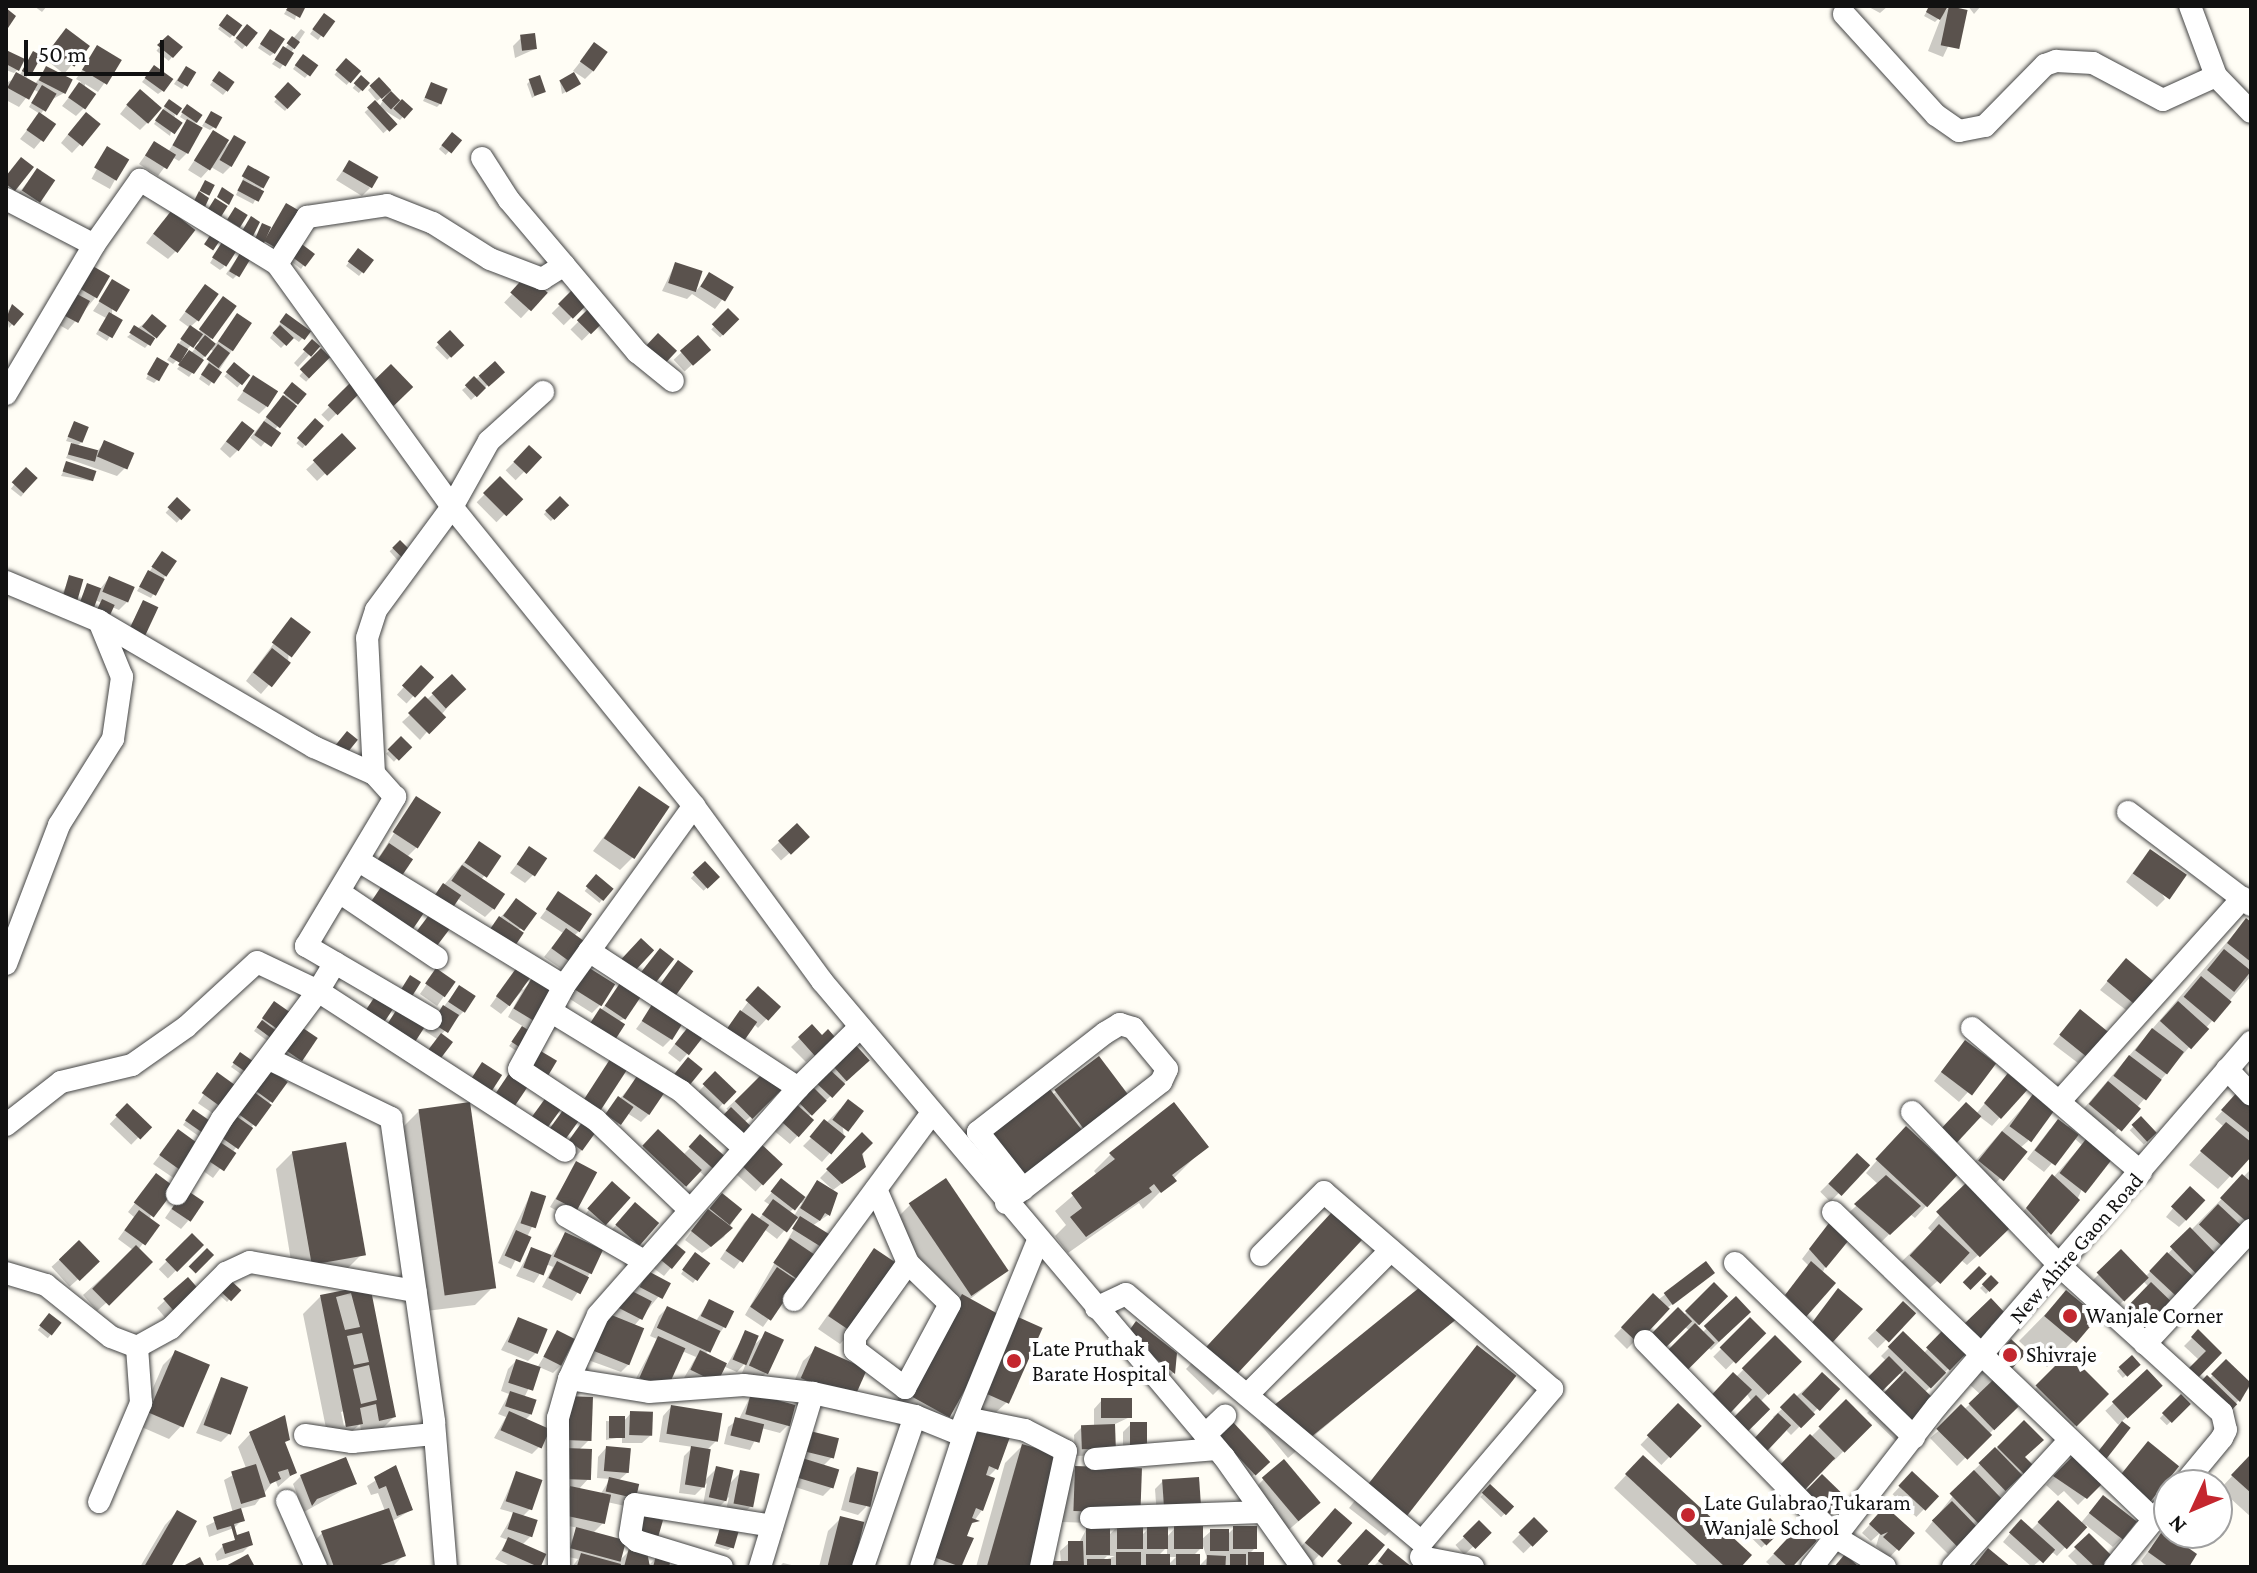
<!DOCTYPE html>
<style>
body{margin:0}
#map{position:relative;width:2257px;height:1573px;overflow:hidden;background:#fffdf5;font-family:"Crimson Pro",serif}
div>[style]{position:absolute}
.shadow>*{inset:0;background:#0003;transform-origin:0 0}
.building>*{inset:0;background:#5a524d;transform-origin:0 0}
.roads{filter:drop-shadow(0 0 2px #444) drop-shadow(0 0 2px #444)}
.minor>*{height:22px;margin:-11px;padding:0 11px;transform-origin:11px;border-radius:11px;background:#fff}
.dots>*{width:22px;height:22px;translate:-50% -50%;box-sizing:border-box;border:4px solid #fff;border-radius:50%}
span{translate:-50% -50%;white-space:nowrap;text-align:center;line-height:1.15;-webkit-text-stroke:8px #fff;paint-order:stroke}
.street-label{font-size:22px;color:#111}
.poi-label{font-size:22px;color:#111}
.left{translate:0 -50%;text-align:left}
.frame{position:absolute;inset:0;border:8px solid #111;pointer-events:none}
.north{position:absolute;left:2153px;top:1469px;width:80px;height:80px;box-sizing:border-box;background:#fff;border:2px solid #a0a0a0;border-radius:50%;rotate:226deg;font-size:22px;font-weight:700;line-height:32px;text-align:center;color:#111}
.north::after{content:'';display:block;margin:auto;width:28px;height:36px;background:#c4262e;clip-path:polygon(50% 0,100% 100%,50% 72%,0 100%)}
.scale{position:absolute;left:24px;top:40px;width:140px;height:36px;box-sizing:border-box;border:4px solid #111;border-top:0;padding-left:10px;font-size:24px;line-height:28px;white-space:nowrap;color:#111;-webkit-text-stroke:6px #fff;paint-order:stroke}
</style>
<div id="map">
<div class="shadow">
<div style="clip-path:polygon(34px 6px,47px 6px,42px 12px)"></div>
<div style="clip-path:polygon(289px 6px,298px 6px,295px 20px,284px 14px)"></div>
<div style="clip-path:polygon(1867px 6px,1888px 6px,1880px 13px)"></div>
<div style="clip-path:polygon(1930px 6px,1946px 6px,1943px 13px,1950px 6px,1965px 11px,1943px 57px,1928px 51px,1942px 15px,1935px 22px,1924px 16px)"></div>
<div style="clip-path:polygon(1968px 6px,1981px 6px,1974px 14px)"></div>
<div style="clip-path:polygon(321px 19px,321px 36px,318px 40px,310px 34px)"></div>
<div style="clip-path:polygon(224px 20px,233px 35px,230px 38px,218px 29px)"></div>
<div style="left:247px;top:27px;width:11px;height:20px;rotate:41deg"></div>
<div style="clip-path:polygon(301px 29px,305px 32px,280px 69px,272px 64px)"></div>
<div style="clip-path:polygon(267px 35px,274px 53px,270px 56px,258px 48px)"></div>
<div style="left:168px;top:37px;width:16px;height:18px;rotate:40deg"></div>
<div style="clip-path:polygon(521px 38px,535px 49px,515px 58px,513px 46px)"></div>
<div style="clip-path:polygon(58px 39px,87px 46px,64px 74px,44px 58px)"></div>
<div style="clip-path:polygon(594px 45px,593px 71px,585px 79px,573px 71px)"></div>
<div style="clip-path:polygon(97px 48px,120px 61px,98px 92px,85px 84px,84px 108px,76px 116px,62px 106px,81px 82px,76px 79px)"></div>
<div style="clip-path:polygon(6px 52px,18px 69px,14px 73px,6px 70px)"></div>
<div style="clip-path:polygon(33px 54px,26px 80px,34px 85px,47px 68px,64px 93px,51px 100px,40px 115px,54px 125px,34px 149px,20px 139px,40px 114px,29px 107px,38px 92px,33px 89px,19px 107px,6px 100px,8px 82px,19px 76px)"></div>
<div style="clip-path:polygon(300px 59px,315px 66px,305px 78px,293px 69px)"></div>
<div style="left:346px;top:61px;width:16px;height:18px;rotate:40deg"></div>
<div style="clip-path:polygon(151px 71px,162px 91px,158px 94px,142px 82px)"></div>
<div style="clip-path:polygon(183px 71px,193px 73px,182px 89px,174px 84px)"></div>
<div style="clip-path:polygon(216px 77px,233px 83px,223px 95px,210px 85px)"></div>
<div style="left:361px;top:78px;width:8px;height:13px;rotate:40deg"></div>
<div style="clip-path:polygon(379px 80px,410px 109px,400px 120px,379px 107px,388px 92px,377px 101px,368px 90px)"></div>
<div style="clip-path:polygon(530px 81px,544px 91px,532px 98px,527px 84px)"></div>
<div style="clip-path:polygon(560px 82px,575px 87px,562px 94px)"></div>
<div style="clip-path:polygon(432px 84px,440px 104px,437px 107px,423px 101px)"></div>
<div style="left:288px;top:85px;width:14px;height:22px;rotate:39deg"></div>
<div style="clip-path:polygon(132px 99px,148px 122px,140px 130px,120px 114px)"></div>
<div style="left:375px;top:103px;width:28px;height:14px;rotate:48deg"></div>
<div style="clip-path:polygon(166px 105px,175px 115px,170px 136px,154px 124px)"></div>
<div style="clip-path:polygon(184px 110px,196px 122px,187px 153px,179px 161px,172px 157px,158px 176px,139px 164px,154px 143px,168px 152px,188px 122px,180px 117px)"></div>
<div style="clip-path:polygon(208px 117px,214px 127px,210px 130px,202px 126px)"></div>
<div style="clip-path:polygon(78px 122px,98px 125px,72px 153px,61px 143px)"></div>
<div style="clip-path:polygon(213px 132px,223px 148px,234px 138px,231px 166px,223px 174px,211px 167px,201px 178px,188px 170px)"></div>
<div style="left:452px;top:134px;width:9px;height:20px;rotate:41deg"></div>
<div style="left:108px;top:149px;width:21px;height:34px;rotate:29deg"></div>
<div style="clip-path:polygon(349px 162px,370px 188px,362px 196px,336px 180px)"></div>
<div style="clip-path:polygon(248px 167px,267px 178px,253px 204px,236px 195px)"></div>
<div style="clip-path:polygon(37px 170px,37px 202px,29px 210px,14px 199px)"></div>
<div style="clip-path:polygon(163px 221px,176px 251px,168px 259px,146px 243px)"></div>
<div style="clip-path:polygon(221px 245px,224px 267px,220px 270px,210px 263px)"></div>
<div style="clip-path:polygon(240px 254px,236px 276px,233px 279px,226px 274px)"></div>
<div style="clip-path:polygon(312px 254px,301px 269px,288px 259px)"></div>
<div style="clip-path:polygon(355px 254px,372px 260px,359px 276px,346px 266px)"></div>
<div style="clip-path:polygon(675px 264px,696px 291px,710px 274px,731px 288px,715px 309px,692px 294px,687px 299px,662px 291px)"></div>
<div style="clip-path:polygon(83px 276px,95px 298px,68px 330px,56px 323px)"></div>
<div style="left:528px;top:277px;width:23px;height:35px;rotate:43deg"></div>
<div style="clip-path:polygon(113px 282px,112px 315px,120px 320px,107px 341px,96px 334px,106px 318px,93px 311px)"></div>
<div style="clip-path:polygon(205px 286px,198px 320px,190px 327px,198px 333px,223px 299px,210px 341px,215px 345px,238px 316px,249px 324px,209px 386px,199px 379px,214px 352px,210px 349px,189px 377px,177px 369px,200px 343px,196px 340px,173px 364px,167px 360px,190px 328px,179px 320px)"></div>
<div style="left:575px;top:290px;width:17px;height:33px;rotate:45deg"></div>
<div style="clip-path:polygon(12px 306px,21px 314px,9px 328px,6px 313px)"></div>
<div style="left:591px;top:309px;width:16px;height:29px;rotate:45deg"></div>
<div style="left:728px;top:311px;width:12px;height:25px;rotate:42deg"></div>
<div style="clip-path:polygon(152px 317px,164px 326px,145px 348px,127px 337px)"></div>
<div style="clip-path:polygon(283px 319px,308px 332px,299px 342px,292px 337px,281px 348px,270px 338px)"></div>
<div style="left:450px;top:333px;width:17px;height:21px;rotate:45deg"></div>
<div style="left:697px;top:338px;width:16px;height:32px;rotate:47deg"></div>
<div style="clip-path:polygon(313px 342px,309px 355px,298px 367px,294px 363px)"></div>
<div style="left:321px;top:351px;width:9px;height:33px;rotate:41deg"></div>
<div style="clip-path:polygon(154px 363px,157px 380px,154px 383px,146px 379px)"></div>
<div style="clip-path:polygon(495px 364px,502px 372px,471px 400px,462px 390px)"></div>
<div style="left:234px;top:365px;width:17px;height:15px;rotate:40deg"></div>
<div style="clip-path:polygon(253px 378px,267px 406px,259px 414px,237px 400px)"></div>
<div style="left:293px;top:385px;width:14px;height:68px;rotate:39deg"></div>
<div style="left:351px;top:385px;width:10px;height:42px;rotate:45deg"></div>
<div style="left:315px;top:421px;width:8px;height:29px;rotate:40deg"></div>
<div style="clip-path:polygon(74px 424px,82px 442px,77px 446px,96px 452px,105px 443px,125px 468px,117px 476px,66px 458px,73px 443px,66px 441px)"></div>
<div style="clip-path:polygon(234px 431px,238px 450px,230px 458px,220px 449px)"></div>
<div style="left:342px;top:436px;width:16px;height:49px;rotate:47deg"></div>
<div style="left:529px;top:447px;width:14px;height:33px;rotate:45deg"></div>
<div style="clip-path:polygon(67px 464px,91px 481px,61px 476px)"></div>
<div style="left:26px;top:470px;width:13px;height:24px;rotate:39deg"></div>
<div style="left:500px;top:479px;width:28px;height:33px;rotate:45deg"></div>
<div style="left:560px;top:498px;width:10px;height:23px;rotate:45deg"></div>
<div style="left:177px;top:500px;width:15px;height:17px;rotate:42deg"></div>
<div style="left:400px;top:542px;width:15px;height:14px;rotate:48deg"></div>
<div style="clip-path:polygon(159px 557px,165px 576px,151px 598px,137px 591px)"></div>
<div style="clip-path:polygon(70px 577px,66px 613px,55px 609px)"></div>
<div style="clip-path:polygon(109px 578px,127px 602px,119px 610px,112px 607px,96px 613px,102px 603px,95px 600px,78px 605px,88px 585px,100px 589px)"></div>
<div style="clip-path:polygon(144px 602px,133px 648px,121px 642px)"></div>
<div style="clip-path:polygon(291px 620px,288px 663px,261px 694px,246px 681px)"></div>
<div style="left:421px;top:668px;width:13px;height:36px;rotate:42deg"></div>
<div style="clip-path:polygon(452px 677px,463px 689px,420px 740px,402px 722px)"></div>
<div style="left:401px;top:739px;width:11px;height:21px;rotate:45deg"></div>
<div style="clip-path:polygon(640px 789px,632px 858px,620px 870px,593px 851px)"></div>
<div style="clip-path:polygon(416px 799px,438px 813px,417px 847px,407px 857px,370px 871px)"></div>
<div style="left:797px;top:826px;width:15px;height:35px;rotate:48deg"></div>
<div style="clip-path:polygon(480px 844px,498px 857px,481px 880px,493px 909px,485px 917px,457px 898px,408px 947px,430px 914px,424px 910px,436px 894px)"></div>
<div style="clip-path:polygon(529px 848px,533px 875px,525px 883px,510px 873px)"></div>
<div style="clip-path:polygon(2142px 860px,2165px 899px,2157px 907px,2126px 882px)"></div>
<div style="left:705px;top:864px;width:18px;height:20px;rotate:45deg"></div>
<div style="left:596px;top:877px;width:19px;height:18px;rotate:39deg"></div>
<div style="clip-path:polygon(558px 894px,579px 931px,574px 936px,584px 943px,563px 970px,544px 957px,563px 933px,540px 918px)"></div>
<div style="clip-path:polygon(516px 901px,523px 928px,482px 941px,492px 926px)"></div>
<div style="clip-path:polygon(2246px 920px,2251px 924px,2251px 976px,2099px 1151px,2077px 1200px,2037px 1246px,2014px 1222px,2082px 1145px,2074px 1138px,2044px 1172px,2027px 1159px,2050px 1129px,2067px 1128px)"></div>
<div style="clip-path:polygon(2118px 969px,2152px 982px,2126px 1010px,2100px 990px)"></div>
<div style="left:436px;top:971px;width:21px;height:28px;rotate:35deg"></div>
<div style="clip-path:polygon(513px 974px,523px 990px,533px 979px,555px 992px,518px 1052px,509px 1046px,524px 1027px,508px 1017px,523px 990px,501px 1014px,490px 1006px)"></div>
<div style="clip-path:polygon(575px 974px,600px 1005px,592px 1013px,562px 994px)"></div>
<div style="clip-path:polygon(622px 983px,641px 994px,626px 1018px,580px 1038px)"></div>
<div style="clip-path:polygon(459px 987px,463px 1012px,437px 1039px,425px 1031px)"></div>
<div style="clip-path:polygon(758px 989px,778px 1007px,758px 1028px,754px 1024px,717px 1043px)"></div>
<div style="clip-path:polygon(656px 1002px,671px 1039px,663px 1047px,636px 1029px)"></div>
<div style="clip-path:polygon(274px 1004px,280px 1036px,273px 1045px,254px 1031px)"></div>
<div style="clip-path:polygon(2073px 1020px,2107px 1033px,2078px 1063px,2053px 1044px)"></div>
<div style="clip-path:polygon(812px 1027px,822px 1037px,832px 1037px,806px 1062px,791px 1047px)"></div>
<div style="clip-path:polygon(684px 1032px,687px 1054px,680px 1062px,668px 1053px)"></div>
<div style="clip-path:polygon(290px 1034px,301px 1060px,293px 1068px,275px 1056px)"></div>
<div style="clip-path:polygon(853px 1045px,868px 1061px,808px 1117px,812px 1120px,790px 1144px,772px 1129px)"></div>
<div style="clip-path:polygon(1958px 1050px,1993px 1064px,1959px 1102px,1934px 1081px)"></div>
<div style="clip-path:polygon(241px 1055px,248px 1079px,231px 1067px)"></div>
<div style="left:615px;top:1056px;width:15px;height:64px;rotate:32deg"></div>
<div style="clip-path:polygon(1099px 1059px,1128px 1097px,1010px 1186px,1052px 1095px)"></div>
<div style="left:768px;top:1070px;width:22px;height:57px;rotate:47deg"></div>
<div style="left:715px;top:1074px;width:26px;height:27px;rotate:43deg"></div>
<div style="left:217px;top:1075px;width:25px;height:34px;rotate:34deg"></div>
<div style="clip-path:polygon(640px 1076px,649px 1114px,641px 1122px,627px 1113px,612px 1132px,598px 1123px)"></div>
<div style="clip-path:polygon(262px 1080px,271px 1101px,213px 1178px,195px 1165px)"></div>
<div style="clip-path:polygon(2001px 1084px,2026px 1088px,1992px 1126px,1976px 1114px)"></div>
<div style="clip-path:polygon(2239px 1093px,2251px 1105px,2251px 1154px,2218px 1189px,2189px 1165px,2224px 1127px,2215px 1119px)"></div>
<div style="clip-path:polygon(2025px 1105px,2028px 1141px,2020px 1148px,2025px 1152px,1991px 1188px,1969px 1168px)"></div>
<div style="left:127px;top:1106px;width:30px;height:25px;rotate:44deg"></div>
<div style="clip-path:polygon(840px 1109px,844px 1137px,822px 1162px,803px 1146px)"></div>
<div style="clip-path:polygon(419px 1111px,492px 1288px,475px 1305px,426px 1311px,402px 1128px)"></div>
<div style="clip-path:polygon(190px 1115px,203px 1134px,200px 1137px,183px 1125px)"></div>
<div style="left:2141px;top:1119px;width:20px;height:16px;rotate:45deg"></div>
<div style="clip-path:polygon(578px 1129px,582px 1150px,574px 1158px,563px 1150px)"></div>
<div style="clip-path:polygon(178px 1132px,183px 1171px,175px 1179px,153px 1164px)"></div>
<div style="clip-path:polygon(658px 1132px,683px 1155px,701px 1137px,726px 1161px,708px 1179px,699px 1171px,678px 1193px,636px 1155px)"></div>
<div style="clip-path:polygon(862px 1135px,864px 1167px,833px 1190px,820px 1178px)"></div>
<div style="clip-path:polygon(1894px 1141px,1955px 1175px,1915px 1218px,1910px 1214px,1876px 1247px,1843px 1218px,1879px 1185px,1866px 1173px)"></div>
<div style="left:758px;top:1144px;width:30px;height:37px;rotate:42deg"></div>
<div style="clip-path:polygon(1206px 1146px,1143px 1209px,1139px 1203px,1068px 1253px,1055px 1236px,1066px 1225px,1055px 1211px,1097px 1175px,1094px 1171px,1111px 1154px)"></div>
<div style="clip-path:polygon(293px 1152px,362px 1254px,345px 1271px,294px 1279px,276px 1169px)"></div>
<div style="left:1857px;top:1155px;width:14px;height:52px;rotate:45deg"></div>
<div style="clip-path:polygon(577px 1163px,568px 1217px,550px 1207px)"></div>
<div style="clip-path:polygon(2251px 1169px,2251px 1218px,2142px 1335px,2122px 1315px,2149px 1287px,2143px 1281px,2117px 1307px,2091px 1282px,2121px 1252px,2145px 1277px)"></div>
<div style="clip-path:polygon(156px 1176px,150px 1220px,157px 1225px,138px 1250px,143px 1270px,97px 1311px,83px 1295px,133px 1250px,118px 1239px,134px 1217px,128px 1212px)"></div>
<div style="clip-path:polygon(evenodd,782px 1181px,804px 1199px,817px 1183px,835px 1194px,828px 1215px,812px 1226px,820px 1247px,763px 1327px,745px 1315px,799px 1220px,795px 1218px,777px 1239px,764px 1229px,734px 1269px,720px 1259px,744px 1223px,752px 1215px,758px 1220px,770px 1205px,764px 1201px,782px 1181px,800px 1202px,802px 1203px,794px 1216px,789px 1213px,800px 1202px)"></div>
<div style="clip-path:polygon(604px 1192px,606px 1224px,598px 1232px,582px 1218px)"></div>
<div style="clip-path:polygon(531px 1193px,532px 1227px,511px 1269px,498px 1263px)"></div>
<div style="clip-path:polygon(1955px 1197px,1996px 1239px,1967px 1265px,1961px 1260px,1923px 1294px,1896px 1267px,1932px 1232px,1928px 1228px)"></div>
<div style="clip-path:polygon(2182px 1197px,2187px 1219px,2179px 1227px,2166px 1217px)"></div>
<div style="clip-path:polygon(178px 1199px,188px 1221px,181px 1229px,165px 1218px)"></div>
<div style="clip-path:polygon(714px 1203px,740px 1209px,724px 1237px,702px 1253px,685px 1240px)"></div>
<div style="clip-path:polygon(911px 1204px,1007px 1270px,969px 1300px,948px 1416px,930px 1433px,891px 1411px,952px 1306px,894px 1221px)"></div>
<div style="clip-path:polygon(627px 1213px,656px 1224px,629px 1253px,608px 1234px)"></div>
<div style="clip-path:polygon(1315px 1231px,1230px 1378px,1213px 1395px,1186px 1369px)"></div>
<div style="clip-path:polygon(1821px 1234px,1825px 1267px,1805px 1315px,1778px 1304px,1809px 1266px,1802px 1259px)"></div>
<div style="clip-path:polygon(565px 1235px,590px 1273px,572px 1301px,542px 1287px,553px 1267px,546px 1264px,534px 1283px,516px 1276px,531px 1249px,550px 1257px)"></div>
<div style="left:192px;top:1236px;width:13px;height:47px;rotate:45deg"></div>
<div style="left:79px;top:1242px;width:27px;height:37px;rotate:48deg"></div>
<div style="clip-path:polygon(874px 1250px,852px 1331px,840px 1344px,818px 1329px)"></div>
<div style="clip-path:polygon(664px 1251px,684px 1252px,664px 1276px,652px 1267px)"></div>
<div style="clip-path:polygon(692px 1258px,696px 1279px,693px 1283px,681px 1274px)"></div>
<div style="clip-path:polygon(1705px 1263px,1704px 1281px,1667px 1308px,1627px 1349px,1614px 1336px,1653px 1296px,1658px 1300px)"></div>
<div style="clip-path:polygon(1991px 1278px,1996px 1283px,1986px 1294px,1980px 1288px)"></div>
<div style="clip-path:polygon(187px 1280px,168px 1321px,157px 1308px)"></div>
<div style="clip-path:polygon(640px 1281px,669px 1284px,634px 1326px,642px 1329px,629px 1364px,621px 1372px,588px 1360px,601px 1325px)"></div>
<div style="clip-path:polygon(1714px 1285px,1726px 1296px,1696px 1327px,1702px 1333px,1736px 1299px,1749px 1312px,1711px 1350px,1684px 1326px,1684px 1315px)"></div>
<div style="clip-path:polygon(evenodd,368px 1287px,394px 1417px,377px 1434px,362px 1437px,360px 1424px,343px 1440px,329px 1443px,303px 1314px,321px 1296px,368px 1287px,345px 1411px,347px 1423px,344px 1426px,341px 1412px,345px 1411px)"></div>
<div style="clip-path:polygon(238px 1290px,227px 1302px,215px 1291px)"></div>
<div style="clip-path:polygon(2066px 1293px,2073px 1341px,2047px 1367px,2019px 1341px)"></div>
<div style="clip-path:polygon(709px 1301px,724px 1327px,705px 1355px,727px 1365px,746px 1332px,753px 1346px,766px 1334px,766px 1373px,758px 1381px,742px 1373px,747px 1361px,737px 1372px,723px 1366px,717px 1381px,684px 1378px,696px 1357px,682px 1351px,664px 1389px,632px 1386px,657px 1339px,650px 1336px,659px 1316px,667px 1308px,696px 1321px)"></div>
<div style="left:1903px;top:1303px;width:14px;height:50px;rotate:45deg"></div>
<div style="left:49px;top:1316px;width:13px;height:18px;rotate:39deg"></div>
<div style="clip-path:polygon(518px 1319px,536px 1353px,528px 1361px,501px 1350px)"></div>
<div style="clip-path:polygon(1018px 1319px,1006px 1403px,993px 1415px,971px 1405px)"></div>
<div style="clip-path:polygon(1452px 1319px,1288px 1458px,1260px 1424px,1277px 1407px)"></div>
<div style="left:1750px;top:1320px;width:18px;height:52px;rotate:45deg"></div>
<div style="clip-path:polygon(2198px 1332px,2219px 1353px,2199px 1360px,2184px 1346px)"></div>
<div style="clip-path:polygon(558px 1333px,561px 1365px,553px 1373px,539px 1367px,524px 1398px,530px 1415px,525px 1420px,540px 1446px,532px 1454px,494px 1438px,506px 1417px,498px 1414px,509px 1394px,501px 1391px,508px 1369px,516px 1361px,537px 1368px)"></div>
<div style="clip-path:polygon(1903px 1334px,1923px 1354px,1942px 1334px,1963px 1354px,1924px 1393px,1934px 1402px,1896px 1441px,1867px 1413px,1903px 1377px,1881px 1356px)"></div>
<div style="clip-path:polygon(1775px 1338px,1799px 1362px,1760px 1402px,1752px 1402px,1736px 1377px)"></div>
<div style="clip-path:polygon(2011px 1341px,1993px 1384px,2016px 1407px,1957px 1466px,1930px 1438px,1981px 1395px,1969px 1384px)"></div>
<div style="clip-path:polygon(1119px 1344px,1175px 1354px,1175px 1371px,1168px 1378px)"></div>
<div style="clip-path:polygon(1477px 1348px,1402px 1519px,1385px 1536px,1349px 1508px)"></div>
<div style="clip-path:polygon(816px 1349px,851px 1400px,839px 1412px,790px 1391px,803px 1361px)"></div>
<div style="clip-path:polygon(176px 1352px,181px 1426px,169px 1439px,137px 1425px,163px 1365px)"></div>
<div style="left:2068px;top:1356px;width:54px;height:62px;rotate:45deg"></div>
<div style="left:2132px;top:1358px;width:9px;height:20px;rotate:49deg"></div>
<div style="clip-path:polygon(2226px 1362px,2251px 1386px,2231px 1409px,2209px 1379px)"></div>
<div style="left:2147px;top:1372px;width:19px;height:57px;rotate:47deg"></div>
<div style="clip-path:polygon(1822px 1374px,1837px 1389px,1791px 1435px,1773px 1417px)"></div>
<div style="clip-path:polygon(221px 1379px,229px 1434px,221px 1442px,196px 1433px)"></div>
<div style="clip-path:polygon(751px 1395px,788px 1425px,780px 1433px,761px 1428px,750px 1450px,724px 1444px,728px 1427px,739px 1419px)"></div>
<div style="left:2181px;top:1397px;width:10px;height:30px;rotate:45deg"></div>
<div style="clip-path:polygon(1102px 1400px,1130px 1417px,1113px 1425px,1106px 1455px,1075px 1456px,1074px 1435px,1082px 1427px,1094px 1427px,1094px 1409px)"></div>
<div style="left:1846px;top:1402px;width:33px;height:50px;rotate:45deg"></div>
<div style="clip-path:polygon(560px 1406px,590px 1439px,579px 1450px,589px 1478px,578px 1490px,600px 1495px,610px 1479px,597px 1478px,598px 1457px,606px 1448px,628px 1472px,618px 1481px,636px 1485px,625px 1506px,607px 1502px,603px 1523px,593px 1533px,624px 1542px,619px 1561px,629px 1551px,642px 1562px,650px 1564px,656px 1558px,667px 1567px,572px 1567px,578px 1559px,564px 1556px,578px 1528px,556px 1523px,562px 1496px,572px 1486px,557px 1486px)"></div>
<div style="left:1678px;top:1406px;width:29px;height:54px;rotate:44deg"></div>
<div style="clip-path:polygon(671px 1407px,716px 1441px,707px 1450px,704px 1481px,717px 1468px,729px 1484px,741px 1472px,751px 1506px,743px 1514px,726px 1510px,729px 1497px,718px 1508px,703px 1505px,707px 1483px,695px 1495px,679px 1493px,684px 1456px,693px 1447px,659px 1442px,663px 1416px)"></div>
<div style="clip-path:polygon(631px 1413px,651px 1435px,642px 1443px,622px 1443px,622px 1437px,606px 1440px,606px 1421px,623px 1422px)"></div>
<div style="clip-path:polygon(2024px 1423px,2023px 1458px,2030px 1465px,1948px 1554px,1925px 1531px,1972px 1472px)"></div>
<div style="clip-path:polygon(1131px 1424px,1145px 1424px,1123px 1459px,1123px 1432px)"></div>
<div style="clip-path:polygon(974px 1426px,996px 1469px,987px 1478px,982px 1510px,967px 1531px,965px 1537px,971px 1540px,962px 1567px,918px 1567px)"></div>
<div style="clip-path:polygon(250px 1434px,283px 1443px,295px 1472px,278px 1487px,275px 1479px,255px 1505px,239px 1509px,242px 1520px,234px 1528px,209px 1537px,206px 1526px,233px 1513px,224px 1480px,246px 1468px,238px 1447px)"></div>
<div style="clip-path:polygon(799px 1440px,832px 1457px,823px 1466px,831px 1488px,823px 1496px,789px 1485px)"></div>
<div style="clip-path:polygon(1211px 1443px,1267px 1462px,1246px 1482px)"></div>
<div style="clip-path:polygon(1022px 1446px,1031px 1567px,976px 1567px,1005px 1463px)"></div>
<div style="clip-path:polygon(2075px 1456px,2101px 1482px,2078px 1505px,2064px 1491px,2058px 1496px,2046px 1485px)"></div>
<div style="clip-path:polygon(2251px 1456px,2251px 1517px,2220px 1489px)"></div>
<div style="clip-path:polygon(1643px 1457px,1738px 1567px,1699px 1567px,1614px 1488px)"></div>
<div style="clip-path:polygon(395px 1468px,411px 1510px,391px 1522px,403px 1556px,392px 1567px,317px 1567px,310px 1546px,322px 1533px,385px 1511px,378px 1493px,371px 1495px,367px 1486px)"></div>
<div style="clip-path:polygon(evenodd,1076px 1468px,1141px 1536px,1148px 1529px,1166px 1538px,1175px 1528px,1200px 1541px,1211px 1531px,1227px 1535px,1234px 1528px,1255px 1548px,1249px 1554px,1262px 1567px,1198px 1567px,1207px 1558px,1203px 1546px,1193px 1556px,1198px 1567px,1043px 1567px,1061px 1563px,1060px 1551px,1069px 1543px,1079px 1543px,1087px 1528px,1108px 1536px,1120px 1524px,1062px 1522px,1063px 1481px,1076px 1468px,1167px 1547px,1167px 1556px,1158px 1556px,1167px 1547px,1076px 1468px,1107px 1556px,1115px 1556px,1102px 1561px,1107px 1556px,1076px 1468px,1168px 1557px,1176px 1557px,1168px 1565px,1168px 1557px)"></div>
<div style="clip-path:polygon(858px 1469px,866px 1507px,858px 1515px,841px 1510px,850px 1477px)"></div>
<div style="clip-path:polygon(516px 1473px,531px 1508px,522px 1517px,530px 1537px,522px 1545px,544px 1555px,538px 1567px,512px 1567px,495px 1559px,508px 1540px,500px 1537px,514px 1513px,500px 1509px)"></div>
<div style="left:1912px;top:1474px;width:33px;height:28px;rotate:44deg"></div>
<div style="clip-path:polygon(301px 1476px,354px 1484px,304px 1512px,293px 1484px)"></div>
<div style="clip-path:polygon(1197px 1479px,1157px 1517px,1155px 1489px,1163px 1481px)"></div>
<div style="clip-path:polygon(1264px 1479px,1306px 1515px,1286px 1532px,1251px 1492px)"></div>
<div style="left:1490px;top:1487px;width:29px;height:14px;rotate:44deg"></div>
<div style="clip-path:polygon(2058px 1503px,2080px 1524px,2095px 1506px,2121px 1539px,2113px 1547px,2086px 1525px,2057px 1556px,2051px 1551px,2032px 1567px,2003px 1542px,2013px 1530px,2030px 1531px)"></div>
<div style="clip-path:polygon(1885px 1508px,1912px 1533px,1889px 1558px,1876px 1546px,1880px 1533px,1871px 1541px,1862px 1533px)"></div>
<div style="left:1335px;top:1510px;width:19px;height:56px;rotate:43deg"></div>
<div style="clip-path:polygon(177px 1512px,169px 1567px,140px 1567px,165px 1525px)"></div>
<div style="clip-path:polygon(841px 1518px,851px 1567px,819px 1567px,828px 1531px)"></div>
<div style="left:1534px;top:1520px;width:16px;height:31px;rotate:45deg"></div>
<div style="left:1770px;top:1521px;width:13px;height:25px;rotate:45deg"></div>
<div style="left:1480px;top:1523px;width:13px;height:33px;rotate:48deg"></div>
<div style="clip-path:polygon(722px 1526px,732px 1547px,728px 1550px,714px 1546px)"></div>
<div style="clip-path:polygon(1800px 1527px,1814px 1541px,1790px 1567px,1772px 1567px,1766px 1562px)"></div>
<div style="clip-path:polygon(2163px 1532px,2187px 1567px,2145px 1567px,2141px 1561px)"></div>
<div style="clip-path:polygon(248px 1534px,251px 1544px,243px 1552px,217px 1561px,215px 1554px,223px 1546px)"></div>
<div style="clip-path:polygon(2089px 1536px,2105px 1567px,2079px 1567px,2068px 1556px)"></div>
<div style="clip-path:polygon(1381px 1559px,1409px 1567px,1373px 1567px)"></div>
<div style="clip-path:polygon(783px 1563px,800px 1567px,779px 1567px)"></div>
</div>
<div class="building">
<div style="clip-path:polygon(289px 6px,302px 6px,305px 8px,300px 18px,286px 10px)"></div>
<div style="clip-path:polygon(1929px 6px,1948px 6px,1940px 20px,1926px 12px)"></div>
<div style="left:1949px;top:6px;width:19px;height:40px;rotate:12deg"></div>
<div style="clip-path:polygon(6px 8px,16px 16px,6px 31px)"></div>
<div style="left:324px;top:13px;width:14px;height:20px;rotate:36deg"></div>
<div style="left:227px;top:14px;width:19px;height:14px;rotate:36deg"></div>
<div style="left:247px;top:24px;width:14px;height:18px;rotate:39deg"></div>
<div style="left:66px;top:28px;width:30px;height:26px;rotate:37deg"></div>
<div style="left:270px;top:29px;width:18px;height:18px;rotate:34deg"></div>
<div style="left:535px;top:33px;width:16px;height:15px;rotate:83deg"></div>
<div style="clip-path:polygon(168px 35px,183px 47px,173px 58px,157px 45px)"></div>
<div style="left:292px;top:36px;width:10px;height:9px;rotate:37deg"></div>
<div style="left:594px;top:42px;width:17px;height:24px;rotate:36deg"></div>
<div style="left:97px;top:45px;width:29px;height:29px;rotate:31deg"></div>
<div style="left:283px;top:46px;width:13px;height:16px;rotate:32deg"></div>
<div style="clip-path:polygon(6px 50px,25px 59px,19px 71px,6px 64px)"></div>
<div style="left:33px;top:51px;width:10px;height:23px;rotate:29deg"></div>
<div style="left:303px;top:54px;width:19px;height:14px;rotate:36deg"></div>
<div style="left:346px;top:58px;width:20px;height:16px;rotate:41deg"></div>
<div style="left:154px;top:65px;width:24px;height:16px;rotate:36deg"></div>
<div style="left:46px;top:66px;width:30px;height:16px;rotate:27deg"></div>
<div style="left:186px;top:66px;width:12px;height:17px;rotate:31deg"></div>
<div style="left:219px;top:71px;width:19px;height:12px;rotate:35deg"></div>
<div style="left:16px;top:72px;width:25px;height:18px;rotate:29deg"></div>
<div style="left:574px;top:72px;width:14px;height:17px;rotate:60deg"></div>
<div style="left:361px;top:75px;width:12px;height:11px;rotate:42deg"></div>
<div style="left:540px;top:75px;width:18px;height:12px;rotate:71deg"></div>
<div style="left:379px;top:77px;width:18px;height:13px;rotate:47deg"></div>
<div style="left:79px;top:82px;width:21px;height:19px;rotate:35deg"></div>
<div style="left:288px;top:82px;width:18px;height:20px;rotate:43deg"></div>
<div style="left:431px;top:82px;width:18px;height:17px;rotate:22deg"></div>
<div style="left:42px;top:85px;width:17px;height:21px;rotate:31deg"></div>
<div style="left:140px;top:89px;width:29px;height:21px;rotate:41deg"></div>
<div style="left:391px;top:91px;width:13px;height:13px;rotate:45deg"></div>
<div style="left:169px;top:99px;width:16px;height:9px;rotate:35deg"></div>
<div style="left:402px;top:99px;width:15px;height:13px;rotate:42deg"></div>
<div style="left:375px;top:100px;width:33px;height:11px;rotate:47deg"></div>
<div style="left:187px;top:104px;width:19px;height:10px;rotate:35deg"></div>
<div style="left:163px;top:109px;width:24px;height:14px;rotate:35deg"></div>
<div style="left:211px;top:111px;width:13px;height:13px;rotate:29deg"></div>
<div style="left:39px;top:112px;width:21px;height:22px;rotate:35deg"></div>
<div style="left:86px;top:112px;width:19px;height:29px;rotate:39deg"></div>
<div style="left:187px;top:119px;width:18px;height:30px;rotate:29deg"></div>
<div style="left:213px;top:130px;width:19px;height:36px;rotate:32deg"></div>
<div style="left:452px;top:132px;width:13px;height:17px;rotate:39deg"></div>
<div style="left:234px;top:135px;width:14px;height:29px;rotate:30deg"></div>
<div style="left:154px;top:141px;width:26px;height:17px;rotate:32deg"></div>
<div style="left:107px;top:146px;width:26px;height:25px;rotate:31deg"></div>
<div style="clip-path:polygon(21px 157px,34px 167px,15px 191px,6px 184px,6px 176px)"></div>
<div style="left:349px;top:160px;width:34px;height:13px;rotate:30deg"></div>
<div style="left:248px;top:165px;width:25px;height:13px;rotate:29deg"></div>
<div style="left:37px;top:168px;width:22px;height:27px;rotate:34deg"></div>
<div style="left:205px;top:180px;width:11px;height:12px;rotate:27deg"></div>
<div style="left:243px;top:180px;width:24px;height:12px;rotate:28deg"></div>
<div style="clip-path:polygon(222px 187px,234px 195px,229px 205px,217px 197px)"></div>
<div style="clip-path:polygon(199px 191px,209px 198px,205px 207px,194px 201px)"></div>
<div style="left:215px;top:198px;width:15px;height:13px;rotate:32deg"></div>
<div style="left:286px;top:203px;width:20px;height:44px;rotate:30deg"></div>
<div style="left:235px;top:207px;width:15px;height:15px;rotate:32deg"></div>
<div style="left:171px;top:211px;width:31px;height:29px;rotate:38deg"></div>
<div style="clip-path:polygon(251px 216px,260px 222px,252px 238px,242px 231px)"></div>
<div style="left:262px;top:223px;width:10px;height:18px;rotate:24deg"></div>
<div style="left:213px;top:231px;width:11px;height:16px;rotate:34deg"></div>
<div style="left:224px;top:239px;width:17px;height:22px;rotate:33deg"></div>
<div style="left:299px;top:242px;width:20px;height:16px;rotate:37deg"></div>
<div style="left:243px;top:248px;width:12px;height:27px;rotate:31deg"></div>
<div style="left:358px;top:248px;width:20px;height:17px;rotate:37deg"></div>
<div style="left:675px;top:262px;width:29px;height:22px;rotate:18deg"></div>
<div style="left:91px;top:265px;width:22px;height:26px;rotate:30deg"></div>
<div style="left:709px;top:272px;width:29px;height:17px;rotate:31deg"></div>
<div style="left:527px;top:274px;width:28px;height:25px;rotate:42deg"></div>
<div style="left:112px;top:279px;width:21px;height:26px;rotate:31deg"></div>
<div style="left:205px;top:284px;width:17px;height:34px;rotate:36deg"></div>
<div style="left:575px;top:287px;width:21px;height:24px;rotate:45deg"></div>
<div style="left:75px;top:293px;width:17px;height:25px;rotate:28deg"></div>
<div style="left:223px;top:296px;width:17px;height:41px;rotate:36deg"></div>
<div style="clip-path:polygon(12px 304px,24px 314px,14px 326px,6px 319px)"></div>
<div style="left:591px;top:306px;width:20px;height:20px;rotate:45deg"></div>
<div style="left:728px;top:308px;width:16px;height:23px;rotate:45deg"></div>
<div style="left:109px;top:312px;width:16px;height:21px;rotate:30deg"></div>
<div style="left:237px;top:313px;width:18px;height:34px;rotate:34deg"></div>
<div style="left:286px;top:313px;width:31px;height:11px;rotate:36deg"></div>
<div style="left:152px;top:314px;width:19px;height:16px;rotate:39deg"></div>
<div style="left:134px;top:325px;width:25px;height:9px;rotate:32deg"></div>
<div style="left:190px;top:325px;width:16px;height:17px;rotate:35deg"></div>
<div style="left:280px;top:325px;width:19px;height:11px;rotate:43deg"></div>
<div style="left:450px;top:330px;width:21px;height:18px;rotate:47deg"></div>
<div style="left:658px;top:333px;width:26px;height:25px;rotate:43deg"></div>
<div style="left:205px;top:335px;width:14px;height:17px;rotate:39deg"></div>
<div style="left:698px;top:335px;width:20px;height:24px;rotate:49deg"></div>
<div style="left:312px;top:339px;width:11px;height:14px;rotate:41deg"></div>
<div style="left:178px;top:343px;width:12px;height:16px;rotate:31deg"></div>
<div style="left:218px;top:344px;width:15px;height:19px;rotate:37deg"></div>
<div style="left:321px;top:348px;width:13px;height:30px;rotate:45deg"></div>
<div style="clip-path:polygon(189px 350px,204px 360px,194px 374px,178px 365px)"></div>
<div style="left:157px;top:357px;width:14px;height:20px;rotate:30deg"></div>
<div style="left:495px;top:361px;width:15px;height:22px;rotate:48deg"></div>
<div style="left:234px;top:362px;width:21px;height:13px;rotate:39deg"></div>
<div style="left:209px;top:363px;width:16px;height:14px;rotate:35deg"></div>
<div style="left:391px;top:364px;width:32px;height:28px;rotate:46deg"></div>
<div style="left:253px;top:375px;width:30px;height:19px;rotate:33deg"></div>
<div style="left:474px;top:376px;width:17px;height:13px;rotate:45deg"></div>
<div style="left:292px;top:382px;width:19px;height:14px;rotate:39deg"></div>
<div style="left:351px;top:382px;width:14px;height:33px;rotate:45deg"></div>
<div style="left:283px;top:395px;width:18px;height:28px;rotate:38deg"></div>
<div style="left:315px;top:418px;width:12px;height:27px;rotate:42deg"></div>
<div style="left:74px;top:421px;width:16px;height:17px;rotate:22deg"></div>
<div style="left:242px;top:421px;width:16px;height:26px;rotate:38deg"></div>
<div style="left:264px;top:421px;width:21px;height:17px;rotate:35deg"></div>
<div style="left:342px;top:433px;width:21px;height:40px;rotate:47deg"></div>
<div style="left:104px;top:440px;width:33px;height:18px;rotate:23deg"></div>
<div style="left:71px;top:443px;width:28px;height:12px;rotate:15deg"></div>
<div style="left:529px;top:445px;width:18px;height:23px;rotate:43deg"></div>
<div style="left:66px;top:461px;width:32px;height:11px;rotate:18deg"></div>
<div style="left:26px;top:467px;width:16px;height:21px;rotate:43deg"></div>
<div style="left:500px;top:476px;width:33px;height:24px;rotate:45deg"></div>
<div style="left:560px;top:496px;width:13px;height:21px;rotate:45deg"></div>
<div style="left:177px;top:497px;width:19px;height:14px;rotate:43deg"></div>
<div style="left:400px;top:540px;width:18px;height:11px;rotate:45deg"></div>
<div style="left:162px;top:551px;width:18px;height:19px;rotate:34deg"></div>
<div style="left:148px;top:570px;width:19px;height:19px;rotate:28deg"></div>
<div style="left:69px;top:575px;width:15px;height:28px;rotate:16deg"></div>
<div style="left:109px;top:576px;width:28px;height:17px;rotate:23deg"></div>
<div style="left:87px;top:583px;width:15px;height:26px;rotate:20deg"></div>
<div style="left:102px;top:599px;width:14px;height:11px;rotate:25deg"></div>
<div style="left:143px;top:600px;width:17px;height:37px;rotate:25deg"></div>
<div style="left:291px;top:617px;width:25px;height:32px;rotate:37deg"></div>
<div style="left:272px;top:648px;width:24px;height:31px;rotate:38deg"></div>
<div style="left:421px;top:665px;width:18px;height:28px;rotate:43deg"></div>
<div style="left:452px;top:674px;width:21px;height:28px;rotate:47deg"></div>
<div style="left:425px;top:696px;width:30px;height:24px;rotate:45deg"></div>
<div style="left:347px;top:731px;width:14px;height:19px;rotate:39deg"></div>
<div style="left:401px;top:736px;width:16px;height:19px;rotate:45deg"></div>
<div style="left:639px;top:786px;width:37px;height:63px;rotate:34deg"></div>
<div style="left:416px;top:796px;width:30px;height:43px;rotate:33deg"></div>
<div style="left:797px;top:823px;width:19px;height:26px;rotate:47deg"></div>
<div style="left:479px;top:841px;width:27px;height:26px;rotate:34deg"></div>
<div style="left:389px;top:843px;width:29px;height:23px;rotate:34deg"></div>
<div style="left:529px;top:846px;width:22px;height:22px;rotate:34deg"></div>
<div style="left:2150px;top:849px;width:45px;height:30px;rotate:35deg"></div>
<div style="left:705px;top:861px;width:22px;height:17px;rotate:47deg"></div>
<div style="left:462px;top:865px;width:52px;height:19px;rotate:34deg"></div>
<div style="left:596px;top:874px;width:23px;height:16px;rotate:40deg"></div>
<div style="left:443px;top:883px;width:22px;height:22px;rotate:34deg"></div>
<div style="left:383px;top:884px;width:50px;height:30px;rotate:34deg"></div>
<div style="left:558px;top:891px;width:41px;height:22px;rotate:34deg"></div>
<div style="left:516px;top:898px;width:26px;height:22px;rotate:36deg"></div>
<div style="left:435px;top:907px;width:25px;height:37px;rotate:37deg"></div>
<div style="left:499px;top:916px;width:30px;height:19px;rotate:34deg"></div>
<div style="clip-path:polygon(2246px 918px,2251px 922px,2251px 962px,2227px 943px)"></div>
<div style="left:566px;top:928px;width:26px;height:25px;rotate:36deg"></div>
<div style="left:641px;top:938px;width:18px;height:30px;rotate:43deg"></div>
<div style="left:660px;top:948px;width:18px;height:33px;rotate:38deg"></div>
<div style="left:2224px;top:949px;width:35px;height:27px;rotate:39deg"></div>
<div style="left:2126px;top:958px;width:38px;height:30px;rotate:40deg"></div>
<div style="left:678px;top:960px;width:19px;height:36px;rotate:36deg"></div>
<div style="left:520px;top:963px;width:17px;height:41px;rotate:36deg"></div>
<div style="left:583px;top:964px;width:38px;height:26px;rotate:32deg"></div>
<div style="left:436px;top:968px;width:24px;height:19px;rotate:35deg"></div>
<div style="left:410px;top:975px;width:13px;height:22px;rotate:32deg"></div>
<div style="left:533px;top:976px;width:29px;height:38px;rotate:31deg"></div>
<div style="left:2201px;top:976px;width:40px;height:27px;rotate:40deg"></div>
<div style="left:622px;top:980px;width:25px;height:31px;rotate:34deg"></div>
<div style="left:459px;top:985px;width:20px;height:20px;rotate:33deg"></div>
<div style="left:758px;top:986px;width:31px;height:19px;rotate:42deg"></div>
<div style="left:378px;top:992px;width:22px;height:23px;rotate:34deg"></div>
<div style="left:656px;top:998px;width:36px;height:27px;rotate:32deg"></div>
<div style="left:274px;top:1001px;width:24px;height:21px;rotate:35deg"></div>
<div style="left:2178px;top:1001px;width:42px;height:27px;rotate:42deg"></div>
<div style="left:443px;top:1005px;width:19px;height:21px;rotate:32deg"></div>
<div style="left:399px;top:1006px;width:33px;height:23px;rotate:33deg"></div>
<div style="left:600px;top:1008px;width:30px;height:26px;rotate:33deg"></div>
<div style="left:2080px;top:1009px;width:38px;height:33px;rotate:39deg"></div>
<div style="left:740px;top:1010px;width:21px;height:29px;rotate:35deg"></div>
<div style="left:262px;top:1020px;width:26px;height:9px;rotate:37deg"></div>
<div style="left:692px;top:1022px;width:18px;height:28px;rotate:38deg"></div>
<div style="left:297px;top:1024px;width:25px;height:28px;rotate:34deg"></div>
<div style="clip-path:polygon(812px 1024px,822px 1035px,828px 1029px,835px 1037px,815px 1056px,798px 1037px)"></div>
<div style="left:522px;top:1026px;width:14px;height:19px;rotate:34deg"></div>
<div style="left:2152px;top:1028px;width:40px;height:28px;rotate:37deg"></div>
<div style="left:441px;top:1033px;width:15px;height:23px;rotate:37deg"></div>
<div style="left:1965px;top:1040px;width:39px;height:40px;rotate:37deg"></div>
<div style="left:853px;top:1042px;width:25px;height:31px;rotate:48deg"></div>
<div style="left:539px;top:1050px;width:21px;height:20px;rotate:31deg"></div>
<div style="left:240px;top:1052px;width:24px;height:13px;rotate:35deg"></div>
<div style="left:614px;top:1053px;width:20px;height:55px;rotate:33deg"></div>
<div style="left:2129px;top:1055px;width:41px;height:26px;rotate:37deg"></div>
<div style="left:1099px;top:1056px;width:51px;height:56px;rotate:53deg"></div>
<div style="left:688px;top:1057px;width:19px;height:24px;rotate:39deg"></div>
<div style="left:482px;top:1062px;width:24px;height:22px;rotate:33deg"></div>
<div style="left:827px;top:1067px;width:25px;height:19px;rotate:43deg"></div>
<div style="left:768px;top:1068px;width:25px;height:47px;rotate:45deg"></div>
<div style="left:270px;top:1069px;width:22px;height:26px;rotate:36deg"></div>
<div style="left:715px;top:1071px;width:30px;height:18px;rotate:44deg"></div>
<div style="left:217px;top:1072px;width:29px;height:26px;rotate:36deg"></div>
<div style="left:510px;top:1072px;width:23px;height:25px;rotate:34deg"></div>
<div style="left:639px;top:1073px;width:32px;height:29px;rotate:34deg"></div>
<div style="clip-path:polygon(2008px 1073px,2029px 1088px,2001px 1119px,1984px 1103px)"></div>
<div style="left:807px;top:1081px;width:28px;height:21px;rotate:45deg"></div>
<div style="left:2108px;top:1081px;width:43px;height:30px;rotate:40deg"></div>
<div style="left:1049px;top:1088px;width:54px;height:72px;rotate:52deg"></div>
<div style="clip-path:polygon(2239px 1090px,2251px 1102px,2251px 1134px,2221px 1110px)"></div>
<div style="left:254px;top:1092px;width:22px;height:27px;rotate:36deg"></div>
<div style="left:2033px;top:1094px;width:27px;height:40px;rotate:36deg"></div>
<div style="left:547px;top:1096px;width:19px;height:27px;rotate:36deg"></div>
<div style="left:618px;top:1096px;width:19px;height:22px;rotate:35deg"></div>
<div style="left:848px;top:1099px;width:20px;height:26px;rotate:37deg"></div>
<div style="left:470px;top:1102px;width:188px;height:52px;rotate:82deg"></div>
<div style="left:794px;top:1102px;width:27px;height:23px;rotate:42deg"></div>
<div style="clip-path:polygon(1174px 1102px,1209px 1147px,1172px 1175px,1177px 1181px,1161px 1193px,1154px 1184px,1149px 1188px,1152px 1192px,1086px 1237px,1070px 1217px,1082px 1208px,1071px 1193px,1115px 1159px,1109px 1153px)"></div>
<div style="left:1966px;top:1102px;width:21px;height:37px;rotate:43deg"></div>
<div style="left:127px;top:1103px;width:35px;height:17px;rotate:44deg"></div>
<div style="left:566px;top:1106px;width:19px;height:29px;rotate:36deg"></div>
<div style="left:731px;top:1107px;width:33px;height:19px;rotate:44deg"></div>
<div style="left:193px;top:1109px;width:24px;height:14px;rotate:35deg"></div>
<div style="left:236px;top:1116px;width:21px;height:26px;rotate:35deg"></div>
<div style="left:2141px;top:1116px;width:23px;height:13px;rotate:47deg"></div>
<div style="left:585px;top:1118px;width:17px;height:28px;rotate:36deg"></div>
<div style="left:824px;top:1119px;width:28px;height:23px;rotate:39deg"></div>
<div style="left:2058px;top:1119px;width:26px;height:39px;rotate:37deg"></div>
<div style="clip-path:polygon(2226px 1122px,2251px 1142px,2251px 1157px,2232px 1178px,2200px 1151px)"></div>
<div style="left:1906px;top:1126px;width:71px;height:45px;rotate:43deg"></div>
<div style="left:178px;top:1129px;width:31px;height:32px;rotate:36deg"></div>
<div style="left:658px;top:1129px;width:60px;height:23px;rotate:43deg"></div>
<div style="left:2002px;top:1131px;width:33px;height:38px;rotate:39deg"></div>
<div style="clip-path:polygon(862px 1132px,873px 1143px,862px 1154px,866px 1167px,842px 1184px,826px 1169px)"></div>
<div style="left:700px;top:1134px;width:39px;height:17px;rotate:42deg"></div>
<div style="left:214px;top:1138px;width:27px;height:22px;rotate:34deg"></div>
<div style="left:2086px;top:1139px;width:33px;height:43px;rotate:38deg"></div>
<div style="left:758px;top:1141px;width:34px;height:29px;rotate:43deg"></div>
<div style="left:346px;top:1142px;width:115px;height:55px;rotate:80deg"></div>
<div style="left:1857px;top:1153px;width:18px;height:42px;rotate:43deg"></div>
<div style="left:576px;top:1161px;width:24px;height:43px;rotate:28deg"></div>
<div style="left:156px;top:1173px;width:25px;height:37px;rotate:37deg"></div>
<div style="clip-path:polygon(2052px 1174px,2080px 1200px,2051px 1235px,2026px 1208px)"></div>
<div style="clip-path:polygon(2242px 1174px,2251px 1182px,2249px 1224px,2220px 1198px)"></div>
<div style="clip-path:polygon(1886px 1175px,1921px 1206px,1890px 1235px,1854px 1204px)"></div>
<div style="left:781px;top:1178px;width:31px;height:17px;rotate:38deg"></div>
<div style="left:946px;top:1178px;width:112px;height:45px;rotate:56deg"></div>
<div style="clip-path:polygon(817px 1180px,838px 1193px,830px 1216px,825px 1213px,820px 1221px,800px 1208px)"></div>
<div style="left:612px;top:1181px;width:25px;height:37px;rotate:42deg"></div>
<div style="left:1967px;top:1182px;width:63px;height:43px;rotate:46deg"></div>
<div style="left:2190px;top:1186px;width:21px;height:28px;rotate:43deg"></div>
<div style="left:185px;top:1189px;width:23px;height:24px;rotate:34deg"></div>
<div style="left:531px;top:1191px;width:16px;height:34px;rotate:18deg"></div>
<div style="left:722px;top:1193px;width:26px;height:20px;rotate:39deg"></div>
<div style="left:773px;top:1199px;width:31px;height:19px;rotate:36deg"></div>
<div style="left:635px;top:1202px;width:32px;height:30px;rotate:41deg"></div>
<div style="left:2218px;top:1204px;width:37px;height:28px;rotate:43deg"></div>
<div style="clip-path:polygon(708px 1209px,733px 1228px,711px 1247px,691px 1231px)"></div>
<div style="left:139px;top:1210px;width:26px;height:25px;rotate:36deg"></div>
<div style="left:1332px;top:1212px;width:41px;height:190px;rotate:43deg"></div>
<div style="left:752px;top:1213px;width:21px;height:46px;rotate:35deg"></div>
<div style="left:800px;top:1216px;width:36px;height:15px;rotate:32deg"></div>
<div style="clip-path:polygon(1829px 1223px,1849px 1240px,1826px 1268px,1809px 1249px)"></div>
<div style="left:1939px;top:1224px;width:42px;height:43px;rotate:43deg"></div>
<div style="left:2190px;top:1227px;width:42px;height:28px;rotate:46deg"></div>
<div style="left:516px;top:1230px;width:17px;height:28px;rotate:24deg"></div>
<div style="left:565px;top:1232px;width:42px;height:27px;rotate:25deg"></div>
<div style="left:192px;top:1233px;width:17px;height:38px;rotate:45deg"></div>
<div style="left:790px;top:1238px;width:29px;height:30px;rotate:34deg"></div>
<div style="left:79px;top:1240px;width:30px;height:28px;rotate:46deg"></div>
<div style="left:671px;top:1240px;width:19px;height:22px;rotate:39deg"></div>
<div style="left:136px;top:1245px;width:24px;height:62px;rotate:45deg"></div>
<div style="left:531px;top:1247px;width:22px;height:22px;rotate:21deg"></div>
<div style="left:207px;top:1248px;width:10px;height:26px;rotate:45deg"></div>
<div style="left:874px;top:1248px;width:30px;height:82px;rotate:34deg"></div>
<div style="left:2121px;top:1249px;width:40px;height:34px;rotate:46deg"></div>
<div style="left:695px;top:1252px;width:19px;height:22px;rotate:36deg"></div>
<div style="left:2167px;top:1252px;width:40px;height:26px;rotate:43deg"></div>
<div style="left:557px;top:1261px;width:36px;height:19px;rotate:27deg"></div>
<div style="left:1706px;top:1261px;width:15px;height:53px;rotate:53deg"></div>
<div style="clip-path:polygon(1811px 1261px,1836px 1283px,1806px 1317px,1785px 1295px)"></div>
<div style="left:1979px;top:1266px;width:11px;height:23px;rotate:45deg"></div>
<div style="left:777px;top:1267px;width:25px;height:48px;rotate:34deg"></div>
<div style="left:648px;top:1271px;width:26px;height:18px;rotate:28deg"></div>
<div style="left:1991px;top:1275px;width:11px;height:13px;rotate:45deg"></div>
<div style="left:226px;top:1276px;width:21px;height:15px;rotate:43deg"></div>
<div style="left:188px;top:1277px;width:21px;height:33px;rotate:49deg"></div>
<div style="left:1714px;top:1282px;width:20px;height:41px;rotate:45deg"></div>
<div style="left:2151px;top:1282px;width:32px;height:33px;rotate:44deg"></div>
<div style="left:1425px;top:1283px;width:48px;height:193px;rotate:51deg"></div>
<div style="clip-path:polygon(evenodd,370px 1285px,396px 1417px,379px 1421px,376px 1404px,360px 1408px,363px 1424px,346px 1427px,320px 1295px,370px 1285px,351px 1293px,360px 1327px,345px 1330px,336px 1297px,351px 1293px,370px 1285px,362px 1333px,369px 1362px,354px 1365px,347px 1336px,362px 1333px,370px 1285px,369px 1365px,377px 1400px,361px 1404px,353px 1369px,369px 1365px)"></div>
<div style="left:626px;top:1288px;width:29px;height:21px;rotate:27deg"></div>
<div style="clip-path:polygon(1838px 1288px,1863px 1309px,1832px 1343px,1811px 1324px)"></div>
<div style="left:2066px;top:1290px;width:42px;height:34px;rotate:40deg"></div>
<div style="left:1653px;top:1293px;width:23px;height:47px;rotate:43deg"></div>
<div style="left:962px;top:1294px;width:49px;height:114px;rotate:29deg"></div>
<div style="left:1736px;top:1296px;width:22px;height:44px;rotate:47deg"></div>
<div style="clip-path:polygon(1991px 1298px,2005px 1313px,1991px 1326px,1996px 1332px,1984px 1344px,1964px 1324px)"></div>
<div style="left:709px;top:1299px;width:28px;height:19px;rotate:26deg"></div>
<div style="left:1903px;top:1301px;width:18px;height:40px;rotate:43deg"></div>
<div style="left:667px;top:1306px;width:59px;height:24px;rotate:25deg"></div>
<div style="left:1678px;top:1307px;width:20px;height:42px;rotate:45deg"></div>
<div style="left:49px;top:1313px;width:16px;height:16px;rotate:38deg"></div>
<div style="left:609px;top:1314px;width:38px;height:40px;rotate:22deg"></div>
<div style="left:518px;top:1317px;width:32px;height:27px;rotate:22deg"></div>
<div style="left:1018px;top:1317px;width:27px;height:83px;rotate:24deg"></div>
<div style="left:1750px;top:1317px;width:23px;height:43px;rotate:45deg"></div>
<div style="clip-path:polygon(1136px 1321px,1177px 1353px,1175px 1374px,1126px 1335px)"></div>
<div style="left:1695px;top:1323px;width:28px;height:45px;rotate:45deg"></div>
<div style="clip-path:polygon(2198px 1329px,2222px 1353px,2197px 1379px,2187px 1370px,2206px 1351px,2191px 1337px)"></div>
<div style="left:557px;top:1330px;width:20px;height:30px;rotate:27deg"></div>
<div style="left:745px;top:1330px;width:15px;height:32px;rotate:23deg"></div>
<div style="left:765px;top:1331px;width:21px;height:38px;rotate:25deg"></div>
<div style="left:1903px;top:1331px;width:60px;height:22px;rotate:44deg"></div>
<div style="left:1942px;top:1331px;width:33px;height:23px;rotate:44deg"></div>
<div style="left:1775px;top:1335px;width:38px;height:47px;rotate:45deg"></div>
<div style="left:658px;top:1336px;width:30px;height:46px;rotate:24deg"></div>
<div style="left:2011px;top:1339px;width:21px;height:26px;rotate:43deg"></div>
<div style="left:1477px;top:1345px;width:50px;height:184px;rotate:38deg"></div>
<div style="left:815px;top:1346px;width:57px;height:35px;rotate:24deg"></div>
<div style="left:175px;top:1350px;width:38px;height:68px;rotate:23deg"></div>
<div style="left:700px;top:1350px;width:30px;height:22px;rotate:26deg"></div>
<div style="left:2068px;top:1353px;width:58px;height:46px;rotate:45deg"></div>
<div style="left:2132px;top:1355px;width:13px;height:18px;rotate:48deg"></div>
<div style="left:1889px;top:1356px;width:20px;height:31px;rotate:45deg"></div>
<div style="left:516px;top:1359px;width:26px;height:25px;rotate:18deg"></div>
<div style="clip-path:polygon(2226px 1359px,2251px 1383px,2240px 1402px,2211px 1374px)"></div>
<div style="left:2147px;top:1369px;width:23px;height:48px;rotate:47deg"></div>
<div style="left:1905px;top:1371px;width:45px;height:39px;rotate:44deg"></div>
<div style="left:1733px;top:1372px;width:26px;height:37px;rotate:43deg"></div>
<div style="left:1822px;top:1372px;width:25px;height:30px;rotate:43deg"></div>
<div style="left:2207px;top:1375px;width:42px;height:9px;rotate:44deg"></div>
<div style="left:221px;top:1377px;width:29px;height:51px;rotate:20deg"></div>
<div style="left:1993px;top:1380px;width:37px;height:34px;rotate:46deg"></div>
<div style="left:510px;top:1391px;width:28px;height:16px;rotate:18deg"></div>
<div style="left:751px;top:1393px;width:46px;height:22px;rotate:15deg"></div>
<div style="left:1794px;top:1393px;width:30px;height:20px;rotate:45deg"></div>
<div style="left:2181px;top:1394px;width:14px;height:27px;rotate:45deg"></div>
<div style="left:1756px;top:1395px;width:20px;height:37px;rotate:45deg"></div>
<div style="left:567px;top:1396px;width:26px;height:44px;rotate:2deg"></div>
<div style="left:1101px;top:1398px;width:31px;height:20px"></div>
<div style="left:1846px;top:1399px;width:37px;height:39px;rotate:45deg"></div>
<div style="left:1678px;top:1403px;width:33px;height:45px;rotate:44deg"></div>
<div style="left:1961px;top:1404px;width:44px;height:35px;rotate:45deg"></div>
<div style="left:671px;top:1405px;width:52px;height:29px;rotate:9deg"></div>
<div style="left:509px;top:1411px;width:45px;height:21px;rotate:24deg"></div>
<div style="left:630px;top:1411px;width:23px;height:24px;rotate:2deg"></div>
<div style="left:1778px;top:1413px;width:18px;height:37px;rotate:43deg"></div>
<div style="clip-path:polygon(285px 1415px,290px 1440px,285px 1442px,297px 1473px,290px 1476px,288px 1469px,278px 1472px,281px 1479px,270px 1484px,249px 1432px)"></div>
<div style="left:609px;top:1416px;width:16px;height:22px"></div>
<div style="left:735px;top:1417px;width:30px;height:19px;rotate:14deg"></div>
<div style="clip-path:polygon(2024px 1420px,2044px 1440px,2025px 1457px,2033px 1465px,2024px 1474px,1997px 1447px)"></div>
<div style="left:1232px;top:1421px;width:56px;height:20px;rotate:47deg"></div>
<div style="left:2122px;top:1421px;width:11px;height:41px;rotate:38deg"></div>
<div style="left:1130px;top:1422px;width:17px;height:29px"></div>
<div style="clip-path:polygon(974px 1424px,1010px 1437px,998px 1470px,989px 1466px,986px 1475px,995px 1478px,983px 1511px,976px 1508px,972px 1518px,980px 1521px,972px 1523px,967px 1536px,974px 1538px,961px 1567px,928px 1555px)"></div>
<div style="left:1115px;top:1424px;width:24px;height:34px;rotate:88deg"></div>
<div style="left:806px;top:1430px;width:34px;height:21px;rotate:14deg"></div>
<div style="left:1810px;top:1434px;width:35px;height:45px;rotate:44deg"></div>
<div style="left:2148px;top:1441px;width:40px;height:48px;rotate:39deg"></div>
<div style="left:1022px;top:1444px;width:45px;height:128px;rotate:16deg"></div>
<div style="left:606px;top:1446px;width:25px;height:25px;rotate:5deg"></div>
<div style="left:691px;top:1446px;width:20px;height:39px;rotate:9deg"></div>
<div style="left:1995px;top:1447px;width:39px;height:23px;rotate:46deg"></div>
<div style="left:565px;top:1448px;width:27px;height:31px;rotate:2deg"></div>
<div style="clip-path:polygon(2075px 1454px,2104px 1482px,2087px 1499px,2053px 1476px)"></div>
<div style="clip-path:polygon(2251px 1454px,2251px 1493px,2231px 1475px)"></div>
<div style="clip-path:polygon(1643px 1455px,1752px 1555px,1741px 1567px,1725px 1567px,1625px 1474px)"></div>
<div style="clip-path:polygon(346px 1457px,357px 1484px,317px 1499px,312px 1506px,300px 1475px)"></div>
<div style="left:802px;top:1458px;width:39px;height:20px;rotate:17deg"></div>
<div style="left:1284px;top:1459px;width:57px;height:29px;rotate:50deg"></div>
<div style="left:256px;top:1464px;width:34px;height:26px;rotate:73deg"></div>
<div style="clip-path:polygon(396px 1465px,413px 1510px,397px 1516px,386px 1486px,379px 1489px,374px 1477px)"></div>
<div style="left:716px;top:1466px;width:18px;height:32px;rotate:13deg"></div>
<div style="left:1075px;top:1466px;width:67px;height:45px;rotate:2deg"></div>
<div style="left:857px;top:1467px;width:22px;height:36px;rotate:13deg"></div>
<div style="left:740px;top:1470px;width:20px;height:34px;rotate:11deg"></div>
<div style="left:1974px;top:1470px;width:43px;height:34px;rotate:46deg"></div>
<div style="left:516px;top:1471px;width:28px;height:32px;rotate:19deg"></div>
<div style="left:1912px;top:1471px;width:37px;height:20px;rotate:43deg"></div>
<div style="left:1822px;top:1474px;width:33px;height:30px;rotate:44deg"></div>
<div style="left:609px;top:1477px;width:31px;height:15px;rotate:13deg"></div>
<div style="left:1199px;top:1477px;width:30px;height:37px;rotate:86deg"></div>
<div style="left:1490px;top:1484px;width:33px;height:12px;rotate:43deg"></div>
<div style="left:570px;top:1486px;width:42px;height:30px;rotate:12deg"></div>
<div style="left:2103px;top:1495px;width:43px;height:23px;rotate:38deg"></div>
<div style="left:2058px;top:1500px;width:40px;height:30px;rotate:43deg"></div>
<div style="left:1952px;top:1501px;width:36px;height:28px;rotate:46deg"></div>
<div style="clip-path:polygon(1885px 1506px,1915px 1533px,1899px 1551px,1883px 1537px,1888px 1532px,1881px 1535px,1869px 1524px)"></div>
<div style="clip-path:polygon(241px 1508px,245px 1521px,234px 1524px,237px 1535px,249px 1531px,253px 1545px,225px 1554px,222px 1544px,235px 1540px,231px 1526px,217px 1530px,213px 1517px)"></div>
<div style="clip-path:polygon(389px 1508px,406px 1556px,375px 1567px,334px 1567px,321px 1531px)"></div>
<div style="left:1335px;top:1508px;width:23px;height:46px;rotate:41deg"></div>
<div style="clip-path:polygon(177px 1510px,197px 1521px,171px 1567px,144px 1567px)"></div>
<div style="left:513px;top:1512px;width:26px;height:18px;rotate:18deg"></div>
<div style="left:638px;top:1513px;width:26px;height:21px;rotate:16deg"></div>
<div style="left:840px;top:1516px;width:25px;height:52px;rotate:14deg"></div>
<div style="left:1534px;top:1517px;width:20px;height:22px;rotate:45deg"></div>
<div style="left:1770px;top:1518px;width:17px;height:22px;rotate:45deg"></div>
<div style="left:2021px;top:1519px;width:46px;height:18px;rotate:42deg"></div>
<div style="left:1479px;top:1520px;width:18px;height:23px;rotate:45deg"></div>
<div style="left:721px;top:1524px;width:19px;height:20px;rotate:16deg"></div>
<div style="left:1117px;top:1525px;width:26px;height:24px"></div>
<div style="left:1800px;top:1525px;width:23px;height:39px;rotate:43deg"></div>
<div style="left:1086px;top:1526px;width:24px;height:29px"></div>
<div style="left:1174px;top:1526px;width:29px;height:23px"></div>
<div style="left:1233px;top:1526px;width:24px;height:23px"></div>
<div style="left:576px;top:1527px;width:52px;height:22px;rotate:15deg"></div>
<div style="left:1147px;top:1527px;width:21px;height:22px"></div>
<div style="left:1210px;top:1529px;width:19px;height:22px"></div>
<div style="clip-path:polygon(1366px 1529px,1385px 1545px,1366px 1567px,1344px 1567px,1337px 1561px)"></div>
<div style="clip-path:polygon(2163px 1530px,2197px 1554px,2189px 1567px,2169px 1567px,2148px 1552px)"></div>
<div style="clip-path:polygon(2089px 1533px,2115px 1559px,2108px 1567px,2095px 1567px,2074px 1547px)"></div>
<div style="left:508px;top:1537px;width:42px;height:15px;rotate:24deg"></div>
<div style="clip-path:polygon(1068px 1541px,1083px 1541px,1084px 1567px,1046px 1567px,1046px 1561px,1068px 1561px)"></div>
<div style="clip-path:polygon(629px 1548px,647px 1552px,650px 1567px,624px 1567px)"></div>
<div style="clip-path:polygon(1388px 1548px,1412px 1567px,1386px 1567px,1378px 1561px)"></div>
<div style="clip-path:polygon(1988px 1548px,2011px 1567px,1973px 1567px)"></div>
<div style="left:1116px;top:1552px;width:25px;height:15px"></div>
<div style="left:1248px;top:1552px;width:16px;height:15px"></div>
<div style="clip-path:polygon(581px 1553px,621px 1564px,620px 1567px,577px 1566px)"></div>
<div style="clip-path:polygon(248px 1554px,255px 1567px,224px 1567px)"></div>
<div style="left:1146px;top:1554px;width:24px;height:13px"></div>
<div style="left:1176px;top:1554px;width:24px;height:13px"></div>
<div style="left:1230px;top:1554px;width:16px;height:13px"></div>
<div style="clip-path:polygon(1845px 1554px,1859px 1567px,1834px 1567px)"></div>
<div style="left:1207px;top:1555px;width:19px;height:12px;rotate:3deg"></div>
<div style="clip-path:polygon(656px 1556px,671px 1559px,669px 1567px,653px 1567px)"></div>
<div style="clip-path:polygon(200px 1557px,205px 1567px,186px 1567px,185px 1565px)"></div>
<div style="left:1087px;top:1559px;width:24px;height:8px"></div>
</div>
<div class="roads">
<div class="minor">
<div style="left:2190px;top:6px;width:75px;rotate:69.6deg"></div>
<div style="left:2216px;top:76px;width:50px;rotate:45.8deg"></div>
<div style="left:1844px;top:14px;width:137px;rotate:47.7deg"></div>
<div style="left:1936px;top:115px;width:28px;rotate:35deg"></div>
<div style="left:1959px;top:131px;width:26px;rotate:-11deg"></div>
<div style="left:1985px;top:126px;width:86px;rotate:-45.5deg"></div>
<div style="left:2045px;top:65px;width:12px;rotate:-20deg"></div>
<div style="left:2056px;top:61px;width:37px;rotate:3deg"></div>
<div style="left:2093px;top:63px;width:79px;rotate:27.9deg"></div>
<div style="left:2163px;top:100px;width:58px;rotate:-24.4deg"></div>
<div style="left:482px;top:158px;width:50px;rotate:57.3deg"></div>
<div style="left:509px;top:200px;width:85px;rotate:49.8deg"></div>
<div style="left:6px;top:199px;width:99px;rotate:27.6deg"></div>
<div style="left:94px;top:245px;width:80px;rotate:-54.7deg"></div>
<div style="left:140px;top:180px;width:161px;rotate:31.5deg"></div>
<div style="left:277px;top:264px;width:299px;rotate:54.2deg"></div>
<div style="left:452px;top:507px;width:385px;rotate:51deg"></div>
<div style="left:694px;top:806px;width:217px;rotate:53.8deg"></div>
<div style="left:822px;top:981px;width:623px;rotate:49.82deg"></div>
<div style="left:1224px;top:1457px;width:135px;rotate:54.7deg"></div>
<div style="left:277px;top:264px;width:56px;rotate:-57.4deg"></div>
<div style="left:307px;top:217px;width:81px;rotate:-8.5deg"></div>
<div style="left:387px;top:205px;width:49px;rotate:21.4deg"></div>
<div style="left:433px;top:223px;width:67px;rotate:32.3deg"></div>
<div style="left:490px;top:259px;width:56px;rotate:21deg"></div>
<div style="left:542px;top:279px;width:26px;rotate:-32deg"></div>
<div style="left:564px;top:265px;width:114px;rotate:50deg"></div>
<div style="left:637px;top:352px;width:46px;rotate:38.9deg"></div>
<div style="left:6px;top:394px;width:173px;rotate:-59.4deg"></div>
<div style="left:6px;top:582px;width:101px;rotate:22.8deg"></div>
<div style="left:99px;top:621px;width:249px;rotate:30.4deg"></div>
<div style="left:314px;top:747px;width:66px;rotate:24.2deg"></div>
<div style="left:2128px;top:812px;width:154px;rotate:37.1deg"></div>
<div style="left:359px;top:861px;width:240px;rotate:31.4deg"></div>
<div style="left:339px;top:892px;width:118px;rotate:34deg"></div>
<div style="left:589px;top:951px;width:250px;rotate:33.2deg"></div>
<div style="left:6px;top:964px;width:149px;rotate:-69.1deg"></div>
<div style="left:59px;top:825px;width:102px;rotate:-57.9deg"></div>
<div style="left:113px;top:739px;width:63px;rotate:-81.7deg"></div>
<div style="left:122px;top:677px;width:61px;rotate:-112.3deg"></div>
<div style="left:552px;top:1012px;width:151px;rotate:31.5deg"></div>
<div style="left:681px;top:1091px;width:85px;rotate:42.1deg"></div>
<div style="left:431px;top:1019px;width:145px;rotate:-149.7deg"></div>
<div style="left:306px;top:946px;width:174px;rotate:-59.1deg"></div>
<div style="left:395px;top:797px;width:31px;rotate:-132deg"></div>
<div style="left:374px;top:774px;width:136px;rotate:-92.9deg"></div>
<div style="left:367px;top:638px;width:29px;rotate:-72deg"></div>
<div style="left:376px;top:610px;width:128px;rotate:-53.6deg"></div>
<div style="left:452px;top:507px;width:76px;rotate:-60.7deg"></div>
<div style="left:489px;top:441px;width:73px;rotate:-42.2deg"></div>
<div style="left:1972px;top:1028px;width:222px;rotate:40.4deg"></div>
<div style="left:269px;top:1059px;width:136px;rotate:25.8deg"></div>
<div style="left:391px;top:1118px;width:307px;rotate:81.9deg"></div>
<div style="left:434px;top:1422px;width:145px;rotate:85.3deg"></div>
<div style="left:2227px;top:1069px;width:35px;rotate:47deg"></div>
<div style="left:2059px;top:1102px;width:275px;rotate:-48deg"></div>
<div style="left:1912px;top:1112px;width:215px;rotate:46.1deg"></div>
<div style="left:2061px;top:1267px;width:217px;rotate:42.2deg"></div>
<div style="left:2222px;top:1413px;width:17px;rotate:77deg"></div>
<div style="left:2226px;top:1430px;width:9px;rotate:117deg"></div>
<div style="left:2222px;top:1438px;width:61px;rotate:129.7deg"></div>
<div style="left:6px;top:1125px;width:70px;rotate:-38deg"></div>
<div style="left:61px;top:1082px;width:73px;rotate:-13.5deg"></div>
<div style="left:132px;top:1065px;width:66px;rotate:-35.1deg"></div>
<div style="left:186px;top:1027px;width:96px;rotate:-42.5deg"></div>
<div style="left:257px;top:962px;width:68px;rotate:25.4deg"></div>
<div style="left:318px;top:991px;width:33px;rotate:-59deg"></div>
<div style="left:876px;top:1189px;width:81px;rotate:66.6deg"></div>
<div style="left:908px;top:1263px;width:91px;rotate:125.6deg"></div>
<div style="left:855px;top:1337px;width:13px;rotate:90deg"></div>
<div style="left:855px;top:1350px;width:63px;rotate:37.2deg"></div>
<div style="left:905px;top:1388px;width:95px;rotate:-61.8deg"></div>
<div style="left:950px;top:1304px;width:59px;rotate:-135.7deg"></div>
<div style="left:177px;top:1194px;width:87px;rotate:-59deg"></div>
<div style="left:222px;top:1119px;width:160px;rotate:-53.1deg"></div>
<div style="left:318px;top:991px;width:294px;rotate:32.9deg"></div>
<div style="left:1006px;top:1203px;width:10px;rotate:-45deg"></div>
<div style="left:1013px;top:1196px;width:12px;rotate:-35deg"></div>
<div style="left:1023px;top:1189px;width:175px;rotate:-37.8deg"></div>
<div style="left:1161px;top:1082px;width:14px;rotate:-65deg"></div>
<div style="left:1167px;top:1069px;width:53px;rotate:-129.7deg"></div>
<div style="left:1133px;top:1028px;width:14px;rotate:-163deg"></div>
<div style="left:1120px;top:1024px;width:17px;rotate:149deg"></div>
<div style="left:1105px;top:1033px;width:161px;rotate:142.1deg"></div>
<div style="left:978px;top:1132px;width:73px;rotate:51.7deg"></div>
<div style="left:689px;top:1209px;width:129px;rotate:-136.3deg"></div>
<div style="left:596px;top:1120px;width:92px;rotate:-146.5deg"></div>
<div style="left:519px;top:1069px;width:94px;rotate:-61.5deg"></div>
<div style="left:564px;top:986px;width:222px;rotate:-54.2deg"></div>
<div style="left:1833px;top:1212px;width:445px;rotate:43.8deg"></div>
<div style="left:566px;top:1216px;width:90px;rotate:30deg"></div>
<div style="left:1735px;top:1263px;width:250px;rotate:44.2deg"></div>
<div style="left:6px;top:1273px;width:42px;rotate:16.7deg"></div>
<div style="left:46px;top:1285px;width:83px;rotate:38.7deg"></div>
<div style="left:111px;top:1337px;width:28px;rotate:21deg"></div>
<div style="left:137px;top:1347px;width:39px;rotate:-29deg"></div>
<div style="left:171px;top:1328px;width:78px;rotate:-45deg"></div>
<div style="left:226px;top:1273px;width:26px;rotate:-25deg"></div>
<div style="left:250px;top:1262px;width:168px;rotate:10deg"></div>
<div style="left:794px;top:1300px;width:231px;rotate:-53.6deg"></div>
<div style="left:1096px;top:1308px;width:33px;rotate:-25deg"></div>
<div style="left:1126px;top:1294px;width:386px;rotate:40deg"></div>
<div style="left:1422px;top:1542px;width:201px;rotate:-49.6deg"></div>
<div style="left:1552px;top:1389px;width:301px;rotate:-139.2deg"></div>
<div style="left:1324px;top:1192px;width:89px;rotate:135deg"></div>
<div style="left:1645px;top:1341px;width:275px;rotate:45.7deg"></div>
<div style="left:1837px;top:1538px;width:56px;rotate:31.1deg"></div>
<div style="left:2145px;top:1344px;width:156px;rotate:-47.1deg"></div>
<div style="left:569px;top:1379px;width:81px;rotate:9.2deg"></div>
<div style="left:649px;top:1392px;width:95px;rotate:-4.2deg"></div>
<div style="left:744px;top:1385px;width:69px;rotate:6.6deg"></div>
<div style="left:1247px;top:1395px;width:204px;rotate:-45.2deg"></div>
<div style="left:915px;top:1416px;width:48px;rotate:22.2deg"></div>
<div style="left:959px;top:1434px;width:209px;rotate:-67.8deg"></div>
<div style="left:305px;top:1435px;width:48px;rotate:8.5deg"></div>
<div style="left:352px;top:1442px;width:82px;rotate:-5.6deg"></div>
<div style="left:1205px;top:1435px;width:28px;rotate:-44deg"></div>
<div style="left:1095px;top:1459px;width:122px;rotate:-4.7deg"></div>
<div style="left:287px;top:1501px;width:72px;rotate:66.3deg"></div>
<div style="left:99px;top:1502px;width:108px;rotate:-67deg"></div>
<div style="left:141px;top:1403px;width:56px;rotate:-94.1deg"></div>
<div style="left:1091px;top:1518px;width:172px;rotate:-2deg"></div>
<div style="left:1421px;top:1557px;width:53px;rotate:10.9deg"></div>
<div style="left:559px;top:1567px;width:149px;rotate:-90.4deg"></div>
<div style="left:558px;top:1418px;width:41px;rotate:-74.2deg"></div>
<div style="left:569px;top:1379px;width:70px;rotate:-65.6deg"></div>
<div style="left:598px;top:1315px;width:303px;rotate:-48.6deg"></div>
<div style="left:798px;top:1088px;width:87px;rotate:-44.5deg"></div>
<div style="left:722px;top:1567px;width:89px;rotate:-163deg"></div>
<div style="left:637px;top:1541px;width:9px;rotate:-139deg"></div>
<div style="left:630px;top:1535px;width:31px;rotate:-81deg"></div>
<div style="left:635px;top:1504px;width:139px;rotate:9.1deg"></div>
<div style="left:760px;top:1567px;width:182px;rotate:-73.1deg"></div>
<div style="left:813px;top:1393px;width:105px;rotate:12.7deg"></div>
<div style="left:915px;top:1416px;width:160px;rotate:109deg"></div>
<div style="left:921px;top:1567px;width:151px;rotate:-71.9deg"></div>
<div style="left:968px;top:1423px;width:9px;rotate:-21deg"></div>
<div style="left:976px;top:1420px;width:50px;rotate:11.5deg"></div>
<div style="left:1025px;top:1430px;width:46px;rotate:27.1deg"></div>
<div style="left:1066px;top:1451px;width:119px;rotate:102.2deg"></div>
<div style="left:1812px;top:1567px;width:204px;rotate:-52.2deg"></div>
<div style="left:1937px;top:1406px;width:481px;rotate:-49.2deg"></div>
<div style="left:1953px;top:1567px;width:171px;rotate:-47.4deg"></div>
<div style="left:2115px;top:1567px;width:85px;rotate:-50.7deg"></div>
</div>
</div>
<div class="dots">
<div style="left:2070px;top:1316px;background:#c4262e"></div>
<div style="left:2010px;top:1355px;background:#c4262e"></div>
<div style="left:1014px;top:1361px;background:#c4262e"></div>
<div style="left:1688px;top:1515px;background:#c4262e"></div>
</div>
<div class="street-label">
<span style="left:2076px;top:1248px;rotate:-49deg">New Ahire Gaon Road</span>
</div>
<div class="poi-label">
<span class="left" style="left:2086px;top:1316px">Wanjale Corner</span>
<span class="left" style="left:1032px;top:1361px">Late Pruthak<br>Barate Hospital</span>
<span class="left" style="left:2026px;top:1355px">Shivraje</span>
<span class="left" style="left:1704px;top:1515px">Late Gulabrao Tukaram<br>Wanjale School</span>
</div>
<div class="frame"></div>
<div class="north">N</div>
<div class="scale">50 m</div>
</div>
